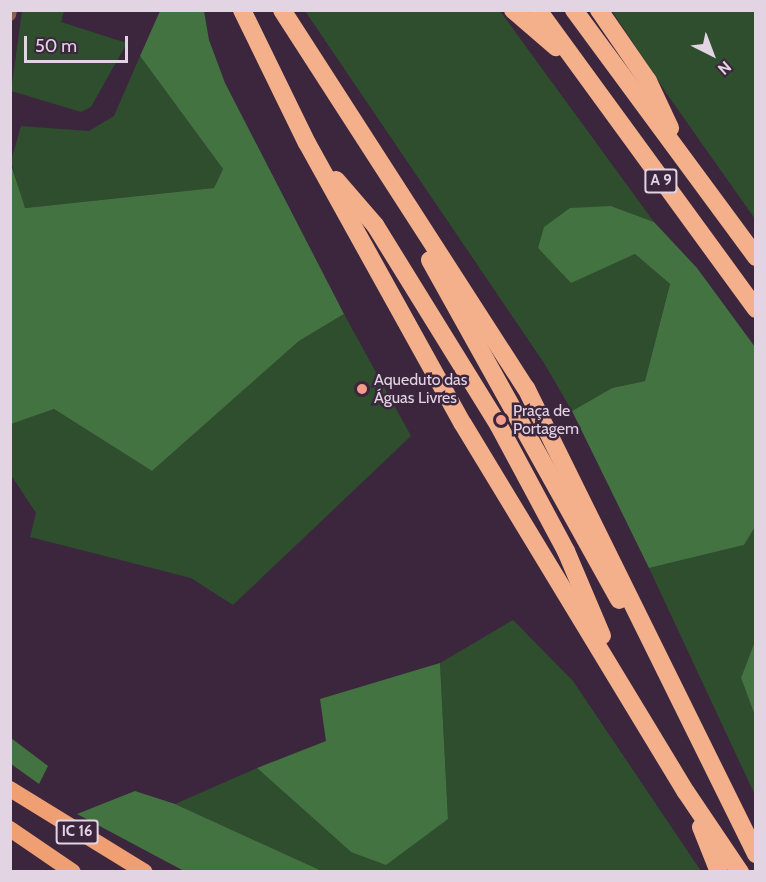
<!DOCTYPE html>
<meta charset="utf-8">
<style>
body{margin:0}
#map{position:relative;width:766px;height:882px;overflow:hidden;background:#3b263d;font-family:Cabin,sans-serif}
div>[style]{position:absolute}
.green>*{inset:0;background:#2e4e2d}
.forest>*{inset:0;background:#427340}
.tertiary>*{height:12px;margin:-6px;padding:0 6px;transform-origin:6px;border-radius:6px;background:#8e6047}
.trunk>*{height:16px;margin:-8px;padding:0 8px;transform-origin:8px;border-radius:8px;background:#ef9f72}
.motorway>*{height:18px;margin:-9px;padding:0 9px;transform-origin:9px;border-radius:9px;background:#f3b08b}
.dots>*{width:16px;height:16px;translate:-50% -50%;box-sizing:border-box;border:3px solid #3b263d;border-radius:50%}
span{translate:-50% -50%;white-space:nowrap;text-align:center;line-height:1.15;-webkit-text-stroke:5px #3b263d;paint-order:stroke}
.shield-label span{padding:2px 4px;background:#3b263d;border:2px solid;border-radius:4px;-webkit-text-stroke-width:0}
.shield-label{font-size:15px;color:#e2d4e3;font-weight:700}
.poi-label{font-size:16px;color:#e2d4e3}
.left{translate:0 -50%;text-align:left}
.frame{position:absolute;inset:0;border:12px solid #e2d4e3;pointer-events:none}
.north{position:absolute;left:682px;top:24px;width:60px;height:60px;-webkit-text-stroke:4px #3b263d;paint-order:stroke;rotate:138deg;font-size:16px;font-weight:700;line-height:24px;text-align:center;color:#e2d4e3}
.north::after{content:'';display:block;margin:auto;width:21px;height:27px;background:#e2d4e3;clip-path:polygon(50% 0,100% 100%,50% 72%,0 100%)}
.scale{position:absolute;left:24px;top:36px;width:104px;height:27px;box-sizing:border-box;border:3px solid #e2d4e3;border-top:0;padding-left:8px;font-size:18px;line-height:21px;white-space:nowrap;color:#e2d4e3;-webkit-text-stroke:4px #3b263d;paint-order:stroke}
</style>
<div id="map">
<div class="green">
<div style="clip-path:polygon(22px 11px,64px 11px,61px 22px,127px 43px,91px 107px,81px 112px,11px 91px)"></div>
<div style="clip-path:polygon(305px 11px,500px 11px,654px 222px,611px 206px,571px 282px,635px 254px,670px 284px,645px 381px,612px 388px,572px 411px,544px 363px)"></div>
<div style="clip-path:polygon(612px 11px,755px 11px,755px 219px,669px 97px)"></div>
<div style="clip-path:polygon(140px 56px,223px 169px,214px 188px,24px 208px,11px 161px,21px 126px,89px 131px,114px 116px)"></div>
<div style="clip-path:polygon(344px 314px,411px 436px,233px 605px,191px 578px,30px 537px,36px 513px,11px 475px,10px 424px,54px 409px,152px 471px,299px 341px)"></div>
<div style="clip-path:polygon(755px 527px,755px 641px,741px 678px,755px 716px,755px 795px,649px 568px,744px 545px)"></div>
<div style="clip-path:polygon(513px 620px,573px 681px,701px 871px,322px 871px,175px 804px,257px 768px,351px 852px,448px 819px,440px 663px)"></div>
</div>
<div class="forest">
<div style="clip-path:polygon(160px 11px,204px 11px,209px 40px,225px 83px,344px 314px,299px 341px,152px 471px,54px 409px,11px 424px,10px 161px,25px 208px,214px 188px,223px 169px,140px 56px)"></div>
<div style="clip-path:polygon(611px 206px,654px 222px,697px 268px,755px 347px,755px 527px,744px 545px,649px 568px,572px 411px,612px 388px,645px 381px,670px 284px,635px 254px,571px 283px,538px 248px,544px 227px,570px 208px)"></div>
<div style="clip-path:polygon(755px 641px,755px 716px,741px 678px)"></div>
<div style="clip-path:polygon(440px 663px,448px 819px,386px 865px,351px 852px,257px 768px,326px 741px,320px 699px)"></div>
<div style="clip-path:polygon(11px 738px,48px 766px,39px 784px,11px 764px)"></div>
<div style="clip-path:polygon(135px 791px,175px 804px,322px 871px,184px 871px,77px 814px)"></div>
</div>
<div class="tertiary">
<div style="left:10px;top:15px;width:5px;rotate:-79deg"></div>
</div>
<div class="trunk">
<div style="left:10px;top:789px;width:158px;rotate:31.6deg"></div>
<div style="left:10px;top:829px;width:76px;rotate:34.3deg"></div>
</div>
<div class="motorway">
<div style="left:242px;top:10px;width:148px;rotate:64deg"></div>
<div style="left:307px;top:143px;width:321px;rotate:61deg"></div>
<div style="left:463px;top:424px;width:430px;rotate:58.8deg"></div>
<div style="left:686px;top:792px;width:97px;rotate:56deg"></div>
<div style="left:282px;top:10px;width:450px;rotate:57.2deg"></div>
<div style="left:526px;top:388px;width:520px;rotate:63.73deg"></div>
<div style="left:513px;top:10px;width:57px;rotate:40.7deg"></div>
<div style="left:538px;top:10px;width:370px;rotate:53.9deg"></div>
<div style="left:574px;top:10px;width:307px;rotate:53.6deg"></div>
<div style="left:599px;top:10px;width:86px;rotate:55.4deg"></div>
<div style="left:648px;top:81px;width:52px;rotate:64.9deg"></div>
<div style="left:336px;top:180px;width:60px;rotate:49.1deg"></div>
<div style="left:375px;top:225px;width:236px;rotate:58.3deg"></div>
<div style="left:499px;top:426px;width:142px;rotate:61.8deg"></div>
<div style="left:566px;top:551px;width:92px;rotate:67deg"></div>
<div style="left:430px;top:260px;width:389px;rotate:60.9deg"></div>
<div style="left:701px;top:827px;width:48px;rotate:68.2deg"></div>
</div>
<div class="dots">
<div style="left:362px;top:389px;background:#f49d8c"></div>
<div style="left:501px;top:420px;background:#f49d8c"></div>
</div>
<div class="shield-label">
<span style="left:661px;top:181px">A 9</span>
<span style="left:77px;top:832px">IC 16</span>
</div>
<div class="poi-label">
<span class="left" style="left:374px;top:389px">Aqueduto das<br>Águas Livres</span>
<span class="left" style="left:513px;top:420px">Praça de<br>Portagem</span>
</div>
<div class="frame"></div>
<div class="north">N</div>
<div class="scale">50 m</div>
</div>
